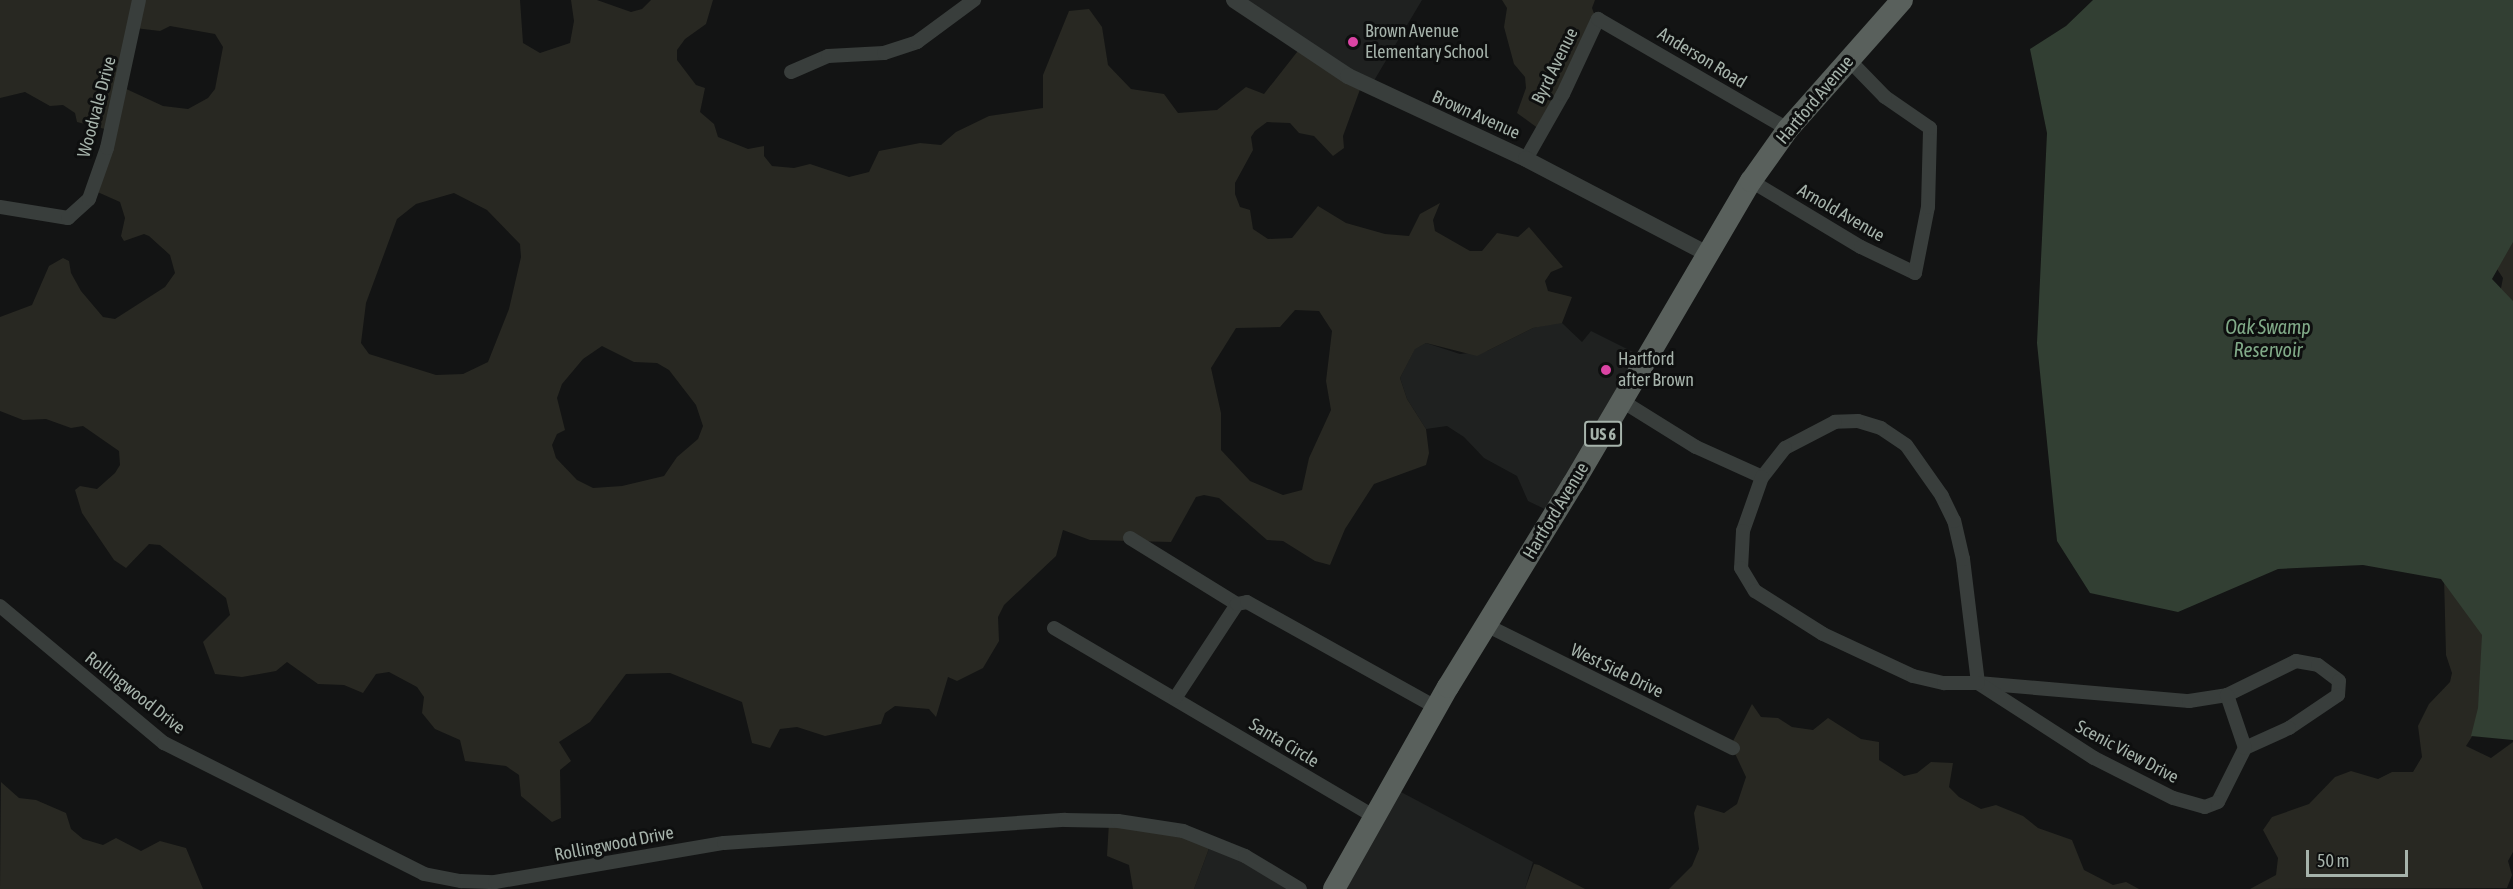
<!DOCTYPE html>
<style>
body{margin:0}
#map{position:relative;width:2513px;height:889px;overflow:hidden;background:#131414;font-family:"Asap Condensed",sans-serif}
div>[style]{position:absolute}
.built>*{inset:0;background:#1f2120}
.green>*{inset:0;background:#282822}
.water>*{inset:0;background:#323f33}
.minor>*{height:14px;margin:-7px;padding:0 7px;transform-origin:7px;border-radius:7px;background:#393e3c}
.tertiary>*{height:16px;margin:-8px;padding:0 8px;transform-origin:8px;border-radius:8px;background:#393e3c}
.trunk>*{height:22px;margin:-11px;padding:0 11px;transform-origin:11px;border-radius:11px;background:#59605c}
.dots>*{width:16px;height:16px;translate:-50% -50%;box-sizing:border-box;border:3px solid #0e0f0f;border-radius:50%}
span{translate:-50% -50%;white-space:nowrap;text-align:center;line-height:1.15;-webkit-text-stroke:6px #0e0f0f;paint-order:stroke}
.shield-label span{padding:2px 4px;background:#0e0f0f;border:2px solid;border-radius:4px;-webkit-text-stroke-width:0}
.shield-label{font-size:16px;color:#a6b3ab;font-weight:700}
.poi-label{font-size:18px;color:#a6b3ab}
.left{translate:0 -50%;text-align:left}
.street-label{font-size:18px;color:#a6b3ab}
.water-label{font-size:20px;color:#81aa88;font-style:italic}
.scale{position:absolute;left:2306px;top:850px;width:102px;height:27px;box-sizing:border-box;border:3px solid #a6b3ab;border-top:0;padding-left:8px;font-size:18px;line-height:21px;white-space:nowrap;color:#a6b3ab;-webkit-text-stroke:4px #0e0f0f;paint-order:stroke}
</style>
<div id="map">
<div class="built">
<div style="clip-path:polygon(1243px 0,1422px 0,1372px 84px)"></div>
<div style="clip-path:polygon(1555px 323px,1562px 323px,1582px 342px,1591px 331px,1645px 358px,1553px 513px,1528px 501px,1517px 476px,1484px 458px,1464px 437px,1447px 426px,1426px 429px,1407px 399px,1400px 378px,1415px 348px,1426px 343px,1460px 354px,1487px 351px,1533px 328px)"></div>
<div style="clip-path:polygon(1401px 792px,1533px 862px,1525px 889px,1339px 889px)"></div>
<div style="clip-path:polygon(1211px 843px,1302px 889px,1194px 889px)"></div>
</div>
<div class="green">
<div style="clip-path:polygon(evenodd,0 0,520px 0,523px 43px,540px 53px,570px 43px,574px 21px,571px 0,597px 0,631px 12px,642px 9px,651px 0,713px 0,706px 24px,685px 39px,677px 50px,677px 60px,696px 85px,705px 88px,700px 112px,714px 124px,718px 137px,748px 149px,764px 146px,764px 156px,772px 166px,794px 168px,810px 164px,849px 177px,869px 172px,879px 151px,920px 143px,941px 145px,956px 132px,989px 116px,1043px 108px,1043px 75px,1069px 11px,1089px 9px,1102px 27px,1108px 65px,1131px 89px,1164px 94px,1178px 113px,1217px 110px,1246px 87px,1264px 94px,1301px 47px,1362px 84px,1343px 136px,1344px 148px,1333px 156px,1314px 136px,1299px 133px,1290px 123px,1267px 122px,1255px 131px,1251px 137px,1253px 150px,1235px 183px,1235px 194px,1240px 207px,1250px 210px,1253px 229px,1268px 239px,1292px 238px,1318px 206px,1346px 223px,1385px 234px,1409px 236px,1420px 214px,1440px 203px,1433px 220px,1435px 231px,1470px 251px,1482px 251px,1497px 233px,1518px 237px,1529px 227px,1563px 267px,1551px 272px,1545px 281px,1548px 291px,1572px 297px,1562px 323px,1533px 328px,1477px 356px,1426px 343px,1415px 349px,1400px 378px,1407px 399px,1426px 429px,1429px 453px,1426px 465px,1374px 484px,1345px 529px,1330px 565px,1315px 561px,1283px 541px,1267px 540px,1219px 498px,1204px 495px,1196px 497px,1171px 542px,1090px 540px,1063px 530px,1056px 556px,1004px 605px,998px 617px,999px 641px,983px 668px,957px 681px,948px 677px,936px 717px,929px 709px,895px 706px,885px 713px,881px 724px,825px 736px,797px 727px,780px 729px,770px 748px,752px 743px,742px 702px,670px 673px,626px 674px,590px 722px,559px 742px,571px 761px,560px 770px,561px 818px,552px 822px,521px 796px,519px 775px,506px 766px,465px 761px,460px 740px,435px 729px,422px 713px,424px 697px,417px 687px,389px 672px,376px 674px,363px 693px,344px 685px,318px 684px,287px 662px,276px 671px,242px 677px,215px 674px,203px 642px,230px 615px,226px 598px,160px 545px,149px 544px,126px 568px,114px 560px,82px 513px,75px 490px,80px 486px,97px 489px,115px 473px,120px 465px,119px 451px,83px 426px,71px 428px,46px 419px,23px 420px,0 411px,0 317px,32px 305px,49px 266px,63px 258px,69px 261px,71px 273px,81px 291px,103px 317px,115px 319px,165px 287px,175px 273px,170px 255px,149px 236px,144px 234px,124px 241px,121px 236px,125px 218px,120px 202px,93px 190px,109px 130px,77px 122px,75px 113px,63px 105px,50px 106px,25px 92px,0 98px,0 0,170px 26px,215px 34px,223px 47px,215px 89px,208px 98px,188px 109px,163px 106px,122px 87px,135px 28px,160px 31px,170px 26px,0 0,454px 193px,487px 210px,520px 244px,521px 257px,509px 309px,488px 362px,463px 374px,436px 375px,369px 354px,361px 343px,366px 303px,397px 219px,416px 204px,454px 193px,0 0,1295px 310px,1319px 311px,1332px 331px,1326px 381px,1331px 410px,1309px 458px,1302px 490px,1283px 495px,1250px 481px,1221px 450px,1221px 413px,1211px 368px,1236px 328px,1280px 327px,1295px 310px,0 0,602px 346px,634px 362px,657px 363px,669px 370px,696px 405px,703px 426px,698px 439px,677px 457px,664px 476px,622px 486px,593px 488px,577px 480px,556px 458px,552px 445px,557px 434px,565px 430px,557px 398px,562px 384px,583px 359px,602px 346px)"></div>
<div style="clip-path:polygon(1502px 0,1595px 0,1592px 8px,1596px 19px,1539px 129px,1517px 113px,1526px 88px,1525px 77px,1514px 64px,1504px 27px,1507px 8px)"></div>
<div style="clip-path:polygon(2513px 227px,2513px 332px,2496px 313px,2503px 278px,2495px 266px)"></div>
<div style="clip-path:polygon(2444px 577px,2482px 624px,2490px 708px,2466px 746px,2491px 758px,2513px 742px,2513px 852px,2508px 861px,2512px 875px,2507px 888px,2250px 889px,2276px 875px,2278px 858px,2263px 830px,2272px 817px,2309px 804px,2335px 777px,2351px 771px,2378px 779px,2392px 772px,2413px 772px,2422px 757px,2418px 726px,2429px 704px,2450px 682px,2452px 673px,2446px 655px)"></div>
<div style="clip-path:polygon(1752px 704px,1761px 717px,1778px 718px,1792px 727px,1813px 730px,1828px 718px,1861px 739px,1879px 742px,1879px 760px,1904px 776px,1917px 773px,1931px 762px,1953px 763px,1949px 787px,1959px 797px,1981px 809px,1996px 805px,2023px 816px,2038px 828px,2072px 840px,2084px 870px,2113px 885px,2126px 882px,2139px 889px,1669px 889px,1692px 866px,1699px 849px,1694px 813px,1697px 805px,1724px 813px,1737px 804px,1746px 777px,1731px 745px)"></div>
<div style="clip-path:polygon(1px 782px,19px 798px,36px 800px,66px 813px,71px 829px,83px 839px,103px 845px,116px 838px,141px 851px,160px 841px,186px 848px,203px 889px,0 889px)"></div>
<div style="clip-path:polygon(1109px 822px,1211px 843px,1194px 889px,1133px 889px,1129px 865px,1107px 856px)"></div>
<div style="clip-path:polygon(1534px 864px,1539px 865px,1585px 889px,1525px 889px)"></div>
</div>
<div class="water">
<div style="clip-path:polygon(2093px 0,2513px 0,2513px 242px,2492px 279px,2513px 301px,2513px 740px,2471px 736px,2478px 708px,2482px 635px,2441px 579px,2363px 565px,2278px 569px,2178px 612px,2090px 593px,2057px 541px,2037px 343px,2047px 133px,2030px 49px,2066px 26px)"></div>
</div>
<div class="minor">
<div style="left:791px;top:72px;width:40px;rotate:-23.4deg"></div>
<div style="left:828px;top:56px;width:56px;rotate:-3.1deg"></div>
<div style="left:884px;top:53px;width:35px;rotate:-18deg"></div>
<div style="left:917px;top:42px;width:71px;rotate:-36.4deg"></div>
<div style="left:1526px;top:159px;width:75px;rotate:-60.4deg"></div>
<div style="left:1563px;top:94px;width:83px;rotate:-65deg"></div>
<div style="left:1598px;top:19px;width:220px;rotate:30.1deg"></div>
<div style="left:1751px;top:181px;width:128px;rotate:31deg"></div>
<div style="left:1861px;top:247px;width:60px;rotate:25.7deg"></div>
<div style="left:1915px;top:273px;width:67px;rotate:-78.9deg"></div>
<div style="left:1928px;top:207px;width:79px;rotate:-88.5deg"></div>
<div style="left:1930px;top:128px;width:55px;rotate:-145.4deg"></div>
<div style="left:1885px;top:97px;width:53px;rotate:-134.2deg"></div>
<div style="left:0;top:207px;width:69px;rotate:9.2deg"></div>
<div style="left:68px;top:218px;width:28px;rotate:-42deg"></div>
<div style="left:89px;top:199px;width:54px;rotate:-70.6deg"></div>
<div style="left:107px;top:148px;width:151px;rotate:-77.8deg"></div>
<div style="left:1622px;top:401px;width:87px;rotate:31.9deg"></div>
<div style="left:1696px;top:447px;width:72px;rotate:24.4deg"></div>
<div style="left:1130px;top:538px;width:126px;rotate:31.7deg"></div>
<div style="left:0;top:606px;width:214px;rotate:39.9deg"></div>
<div style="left:164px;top:743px;width:291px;rotate:26.7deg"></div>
<div style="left:424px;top:874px;width:38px;rotate:11deg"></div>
<div style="left:461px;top:881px;width:34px;rotate:2deg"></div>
<div style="left:495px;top:882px;width:232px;rotate:-9.7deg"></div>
<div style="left:724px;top:843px;width:342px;rotate:-3.9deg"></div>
<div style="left:1065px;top:820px;width:53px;rotate:1.1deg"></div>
<div style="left:1118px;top:821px;width:66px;rotate:8.7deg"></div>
<div style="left:1183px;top:831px;width:67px;rotate:22deg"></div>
<div style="left:1245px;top:856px;width:64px;rotate:31deg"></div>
<div style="left:1486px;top:625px;width:276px;rotate:26.5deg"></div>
<div style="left:1054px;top:628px;width:373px;rotate:30.5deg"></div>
<div style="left:1978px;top:683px;width:212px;rotate:4.9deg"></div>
<div style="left:2189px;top:701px;width:38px;rotate:-9deg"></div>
<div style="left:2227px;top:695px;width:77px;rotate:-26.2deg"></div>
<div style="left:2296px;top:661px;width:22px;rotate:10deg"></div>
<div style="left:2318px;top:665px;width:26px;rotate:37deg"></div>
<div style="left:2339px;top:681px;width:14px;rotate:94deg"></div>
<div style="left:2338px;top:695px;width:59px;rotate:146deg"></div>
<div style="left:2289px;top:728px;width:48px;rotate:155.6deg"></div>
<div style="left:2245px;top:748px;width:60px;rotate:116.6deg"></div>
<div style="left:2218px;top:802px;width:14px;rotate:159deg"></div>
<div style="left:2205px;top:807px;width:33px;rotate:-164deg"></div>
<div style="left:2173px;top:798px;width:89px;rotate:-153.1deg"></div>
<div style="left:2094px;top:758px;width:138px;rotate:-147.1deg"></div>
<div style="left:1978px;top:683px;width:125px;rotate:-96.9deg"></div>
<div style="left:1963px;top:559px;width:39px;rotate:-103deg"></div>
<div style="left:1954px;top:521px;width:28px;rotate:-116deg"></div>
<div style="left:1942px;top:496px;width:62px;rotate:-125.2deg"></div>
<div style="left:1906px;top:445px;width:30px;rotate:-146deg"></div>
<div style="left:1881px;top:428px;width:24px;rotate:-163deg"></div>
<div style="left:1858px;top:421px;width:23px;rotate:178deg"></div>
<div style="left:1835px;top:422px;width:56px;rotate:152.5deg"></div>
<div style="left:1785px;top:448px;width:37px;rotate:128deg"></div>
<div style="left:1762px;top:477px;width:57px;rotate:109.4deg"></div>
<div style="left:1743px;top:531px;width:37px;rotate:93deg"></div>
<div style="left:1741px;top:568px;width:27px;rotate:59deg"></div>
<div style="left:1755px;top:591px;width:80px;rotate:32.3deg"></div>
<div style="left:1823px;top:634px;width:99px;rotate:25deg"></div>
<div style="left:1913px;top:676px;width:32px;rotate:13deg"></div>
<div style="left:1944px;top:683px;width:34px"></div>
<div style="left:2227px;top:695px;width:56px;rotate:71.2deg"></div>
<div style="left:1176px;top:697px;width:111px;rotate:-56.7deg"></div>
<div style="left:1237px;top:604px;width:10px;rotate:-11deg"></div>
<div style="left:1247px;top:602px;width:216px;rotate:29.1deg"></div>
</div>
<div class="tertiary">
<div style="left:1234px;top:0;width:137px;rotate:33.7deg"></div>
<div style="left:1348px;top:76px;width:196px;rotate:25deg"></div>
<div style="left:1526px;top:159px;width:205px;rotate:27.6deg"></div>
</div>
<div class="trunk">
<div style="left:1334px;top:889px;width:232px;rotate:-60.6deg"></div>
<div style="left:1448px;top:687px;width:238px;rotate:-58.4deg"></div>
<div style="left:1573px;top:484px;width:351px;rotate:-59.6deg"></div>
<div style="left:1751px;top:181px;width:64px;rotate:-54.6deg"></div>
<div style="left:1788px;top:129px;width:172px;rotate:-48.5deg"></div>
</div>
<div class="dots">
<div style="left:1353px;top:42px;background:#db44a4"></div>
<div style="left:1606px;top:370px;background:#db44a4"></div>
</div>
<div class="shield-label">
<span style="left:1603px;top:434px">US 6</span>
</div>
<div class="poi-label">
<span class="left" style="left:1365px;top:42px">Brown Avenue<br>Elementary School</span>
<span class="left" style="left:1618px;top:370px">Hartford<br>after Brown</span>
</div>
<div class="street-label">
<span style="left:1702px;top:58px;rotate:31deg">Anderson Road</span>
<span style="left:1555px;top:66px;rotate:-64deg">Byrd Avenue</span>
<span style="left:1815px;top:100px;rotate:-50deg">Hartford Avenue</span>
<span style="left:97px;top:107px;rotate:-75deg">Woodvale Drive</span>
<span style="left:1476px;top:115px;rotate:24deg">Brown Avenue</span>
<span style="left:1841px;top:213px;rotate:30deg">Arnold Avenue</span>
<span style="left:1556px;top:511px;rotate:-59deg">Hartford Avenue</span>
<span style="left:1617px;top:671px;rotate:26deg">West Side Drive</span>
<span style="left:135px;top:693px;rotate:38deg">Rollingwood Drive</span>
<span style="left:1284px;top:743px;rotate:31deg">Santa Circle</span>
<span style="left:2127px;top:752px;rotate:28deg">Scenic View Drive</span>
<span style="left:614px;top:844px;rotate:-11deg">Rollingwood Drive</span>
</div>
<div class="water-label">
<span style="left:2268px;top:338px">Oak Swamp<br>Reservoir</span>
</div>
<div class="scale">50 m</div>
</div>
